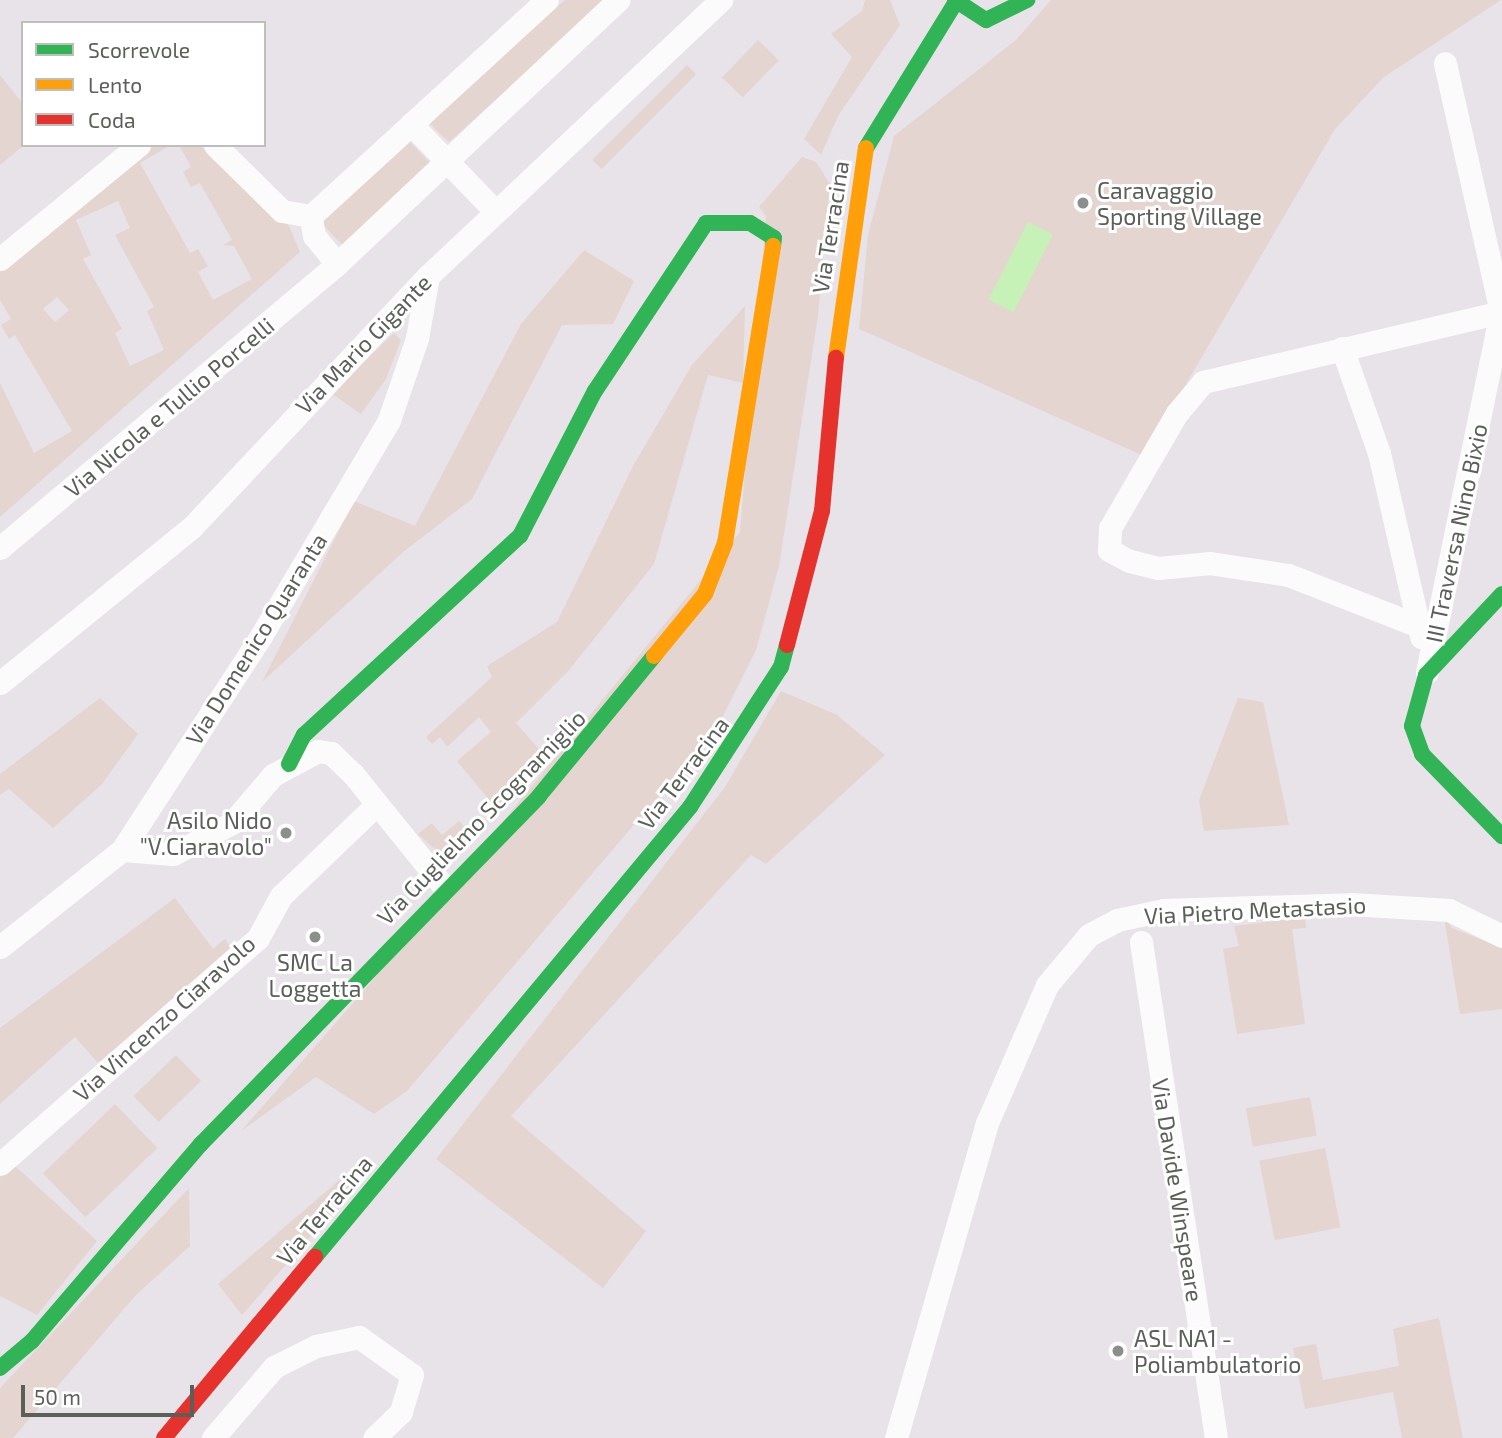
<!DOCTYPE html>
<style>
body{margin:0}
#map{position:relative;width:1502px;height:1438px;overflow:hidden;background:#e8e3e8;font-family:"Exo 2",sans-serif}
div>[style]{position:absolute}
.green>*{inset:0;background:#e4d5d0;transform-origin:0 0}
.water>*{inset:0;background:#c6f2b7;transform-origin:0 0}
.street>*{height:23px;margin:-11.5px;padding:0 11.5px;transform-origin:11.5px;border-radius:11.5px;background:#fcfbfc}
.fast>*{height:16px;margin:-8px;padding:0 8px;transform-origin:8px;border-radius:8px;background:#30b455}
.slow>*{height:16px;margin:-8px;padding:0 8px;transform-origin:8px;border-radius:8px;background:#ff9f0a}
.jam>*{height:16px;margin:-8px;padding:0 8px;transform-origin:8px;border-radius:8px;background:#e5322d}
.dots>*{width:19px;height:19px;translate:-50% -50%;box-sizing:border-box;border:4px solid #fff;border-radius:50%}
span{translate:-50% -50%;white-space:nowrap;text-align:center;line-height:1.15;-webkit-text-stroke:6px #fff;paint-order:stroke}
.poi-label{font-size:23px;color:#5a6059}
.left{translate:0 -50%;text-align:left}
.right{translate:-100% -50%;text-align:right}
.street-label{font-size:23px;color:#5a6059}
.legend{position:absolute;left:21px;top:21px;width:245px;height:126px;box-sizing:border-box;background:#fff;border:2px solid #bdbfbd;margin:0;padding:9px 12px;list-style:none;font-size:21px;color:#5a6059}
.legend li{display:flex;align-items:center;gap:14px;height:35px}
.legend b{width:35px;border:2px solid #bdbfbd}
.scale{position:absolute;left:21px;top:1385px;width:173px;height:32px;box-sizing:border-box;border:4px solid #5a6059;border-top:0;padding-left:9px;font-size:21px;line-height:24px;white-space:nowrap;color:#5a6059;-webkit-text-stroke:5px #fff;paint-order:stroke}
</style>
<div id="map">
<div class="green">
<div style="clip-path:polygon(565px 0,605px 0,449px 142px,427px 121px)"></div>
<div style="clip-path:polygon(865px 0,890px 0,900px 25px,838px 116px,821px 155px,804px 139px,852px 57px,831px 34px,862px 11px)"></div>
<div style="clip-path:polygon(1051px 0,1501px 0,1384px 77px,1335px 129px,1144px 456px,859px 329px,868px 235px,894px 136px,1016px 40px)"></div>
<div style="left:758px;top:40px;width:29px;height:52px;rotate:44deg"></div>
<div style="left:687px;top:65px;width:13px;height:134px;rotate:45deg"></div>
<div style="clip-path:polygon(0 75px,23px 104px,24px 145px,0 165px)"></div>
<div style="left:407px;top:139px;width:32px;height:120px;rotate:46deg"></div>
<div style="clip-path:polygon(evenodd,148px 145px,171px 145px,140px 163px,190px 253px,198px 249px,208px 266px,198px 272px,213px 300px,252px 279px,234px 246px,223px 245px,232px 240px,200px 183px,191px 187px,183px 172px,191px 167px,179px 145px,200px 145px,289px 226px,300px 252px,0 517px,0 383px,34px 453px,72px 431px,15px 335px,9px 339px,1px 325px,11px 319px,0 300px,0 259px,148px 145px,118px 201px,130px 228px,115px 235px,154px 307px,147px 311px,164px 350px,130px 366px,115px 333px,122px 329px,83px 259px,91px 255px,76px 220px,118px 201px,148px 145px,57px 297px,69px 310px,55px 322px,43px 309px,57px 297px)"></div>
<div style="clip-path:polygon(802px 157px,816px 162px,830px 184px,818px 316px,779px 566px,756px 650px,718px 726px,407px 1091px,374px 1114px,316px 1077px,241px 1131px,368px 986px,740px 532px,766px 216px,759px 207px)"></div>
<div style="clip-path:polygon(584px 250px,634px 281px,613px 324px,562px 325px,472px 499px,403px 552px,262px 682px,354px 501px,415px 526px,521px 324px)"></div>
<div style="clip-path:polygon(745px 306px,743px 383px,708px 375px,654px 564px,569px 670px,516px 723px,549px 761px,500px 813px,457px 761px,491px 732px,479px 717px,447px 747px,440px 737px,432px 744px,426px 737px,492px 677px,487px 666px,557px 622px,633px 466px,692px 365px)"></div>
<div style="clip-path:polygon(394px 333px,401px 340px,386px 379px,361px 414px,331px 393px)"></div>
<div style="clip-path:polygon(781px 691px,837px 715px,885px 755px,766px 864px,751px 855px,511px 1116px,646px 1231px,603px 1288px,436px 1159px,725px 787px)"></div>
<div style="clip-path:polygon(100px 698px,138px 734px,102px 784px,53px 828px,9px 789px,0 795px,0 774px)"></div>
<div style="clip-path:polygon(1238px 698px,1263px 702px,1289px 825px,1204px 831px,1199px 800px)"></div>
<div style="clip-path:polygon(459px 821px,472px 835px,448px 861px,418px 834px,432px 823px,442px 835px)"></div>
<div style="clip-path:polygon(175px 898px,213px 949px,225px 939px,232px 949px,98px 1063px,75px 1037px,0 1104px,0 1028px)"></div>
<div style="clip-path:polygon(1305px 917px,1306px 928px,1292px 929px,1305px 1024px,1237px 1034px,1223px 949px,1239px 946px,1234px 926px)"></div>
<div style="clip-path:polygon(1444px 917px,1452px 928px,1502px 948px,1502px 1009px,1460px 1014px)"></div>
<div style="left:176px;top:1055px;width:36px;height:59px;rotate:46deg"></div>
<div style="left:1310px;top:1097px;width:39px;height:65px;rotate:80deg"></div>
<div style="left:115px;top:1104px;width:61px;height:100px;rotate:46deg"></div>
<div style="left:1325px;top:1148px;width:81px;height:67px;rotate:79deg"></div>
<div style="clip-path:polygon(14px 1165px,97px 1241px,37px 1315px,0 1296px,0 1177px)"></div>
<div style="clip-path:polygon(344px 1176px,356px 1184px,242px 1315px,218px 1284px)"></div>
<div style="clip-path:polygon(189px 1188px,190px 1246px,136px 1295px,13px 1438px,0 1438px,0 1388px)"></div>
<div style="clip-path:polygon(1439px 1318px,1463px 1438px,1402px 1438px,1393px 1392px,1305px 1409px,1293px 1348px,1316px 1344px,1323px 1380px,1399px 1366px,1393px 1329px)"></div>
</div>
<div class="water">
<div style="left:1028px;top:222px;width:28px;height:87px;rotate:27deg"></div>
</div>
<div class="street">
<div style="left:411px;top:124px;width:121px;rotate:46deg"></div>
<div style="left:215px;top:145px;width:94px;rotate:44.6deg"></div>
<div style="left:282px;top:211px;width:29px;rotate:10deg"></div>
<div style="left:0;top:259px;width:180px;rotate:-39.4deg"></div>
<div style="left:337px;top:264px;width:36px;rotate:-129deg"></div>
<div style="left:314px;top:236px;width:20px;rotate:-99deg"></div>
<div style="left:311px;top:216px;width:320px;rotate:-42.5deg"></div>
<div style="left:1342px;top:348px;width:111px;rotate:70.6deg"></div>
<div style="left:1379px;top:453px;width:189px;rotate:77.1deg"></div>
<div style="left:0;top:548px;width:441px;rotate:-40.1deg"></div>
<div style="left:337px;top:264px;width:386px;rotate:-43.2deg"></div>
<div style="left:1419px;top:626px;width:141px;rotate:-158.7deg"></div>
<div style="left:1288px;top:575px;width:79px;rotate:-171.3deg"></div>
<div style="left:1210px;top:563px;width:52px;rotate:174.5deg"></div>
<div style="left:1158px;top:568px;width:30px;rotate:-166deg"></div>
<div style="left:1129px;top:561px;width:23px;rotate:-151deg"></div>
<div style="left:1109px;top:550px;width:22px;rotate:-87deg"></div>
<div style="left:1110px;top:528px;width:133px;rotate:-59.8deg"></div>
<div style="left:1177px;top:413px;width:40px;rotate:-50deg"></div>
<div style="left:1203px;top:382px;width:307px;rotate:-13.2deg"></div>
<div style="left:1427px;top:672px;width:368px;rotate:-78.4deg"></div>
<div style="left:1501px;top:312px;width:255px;rotate:-102.7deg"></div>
<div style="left:0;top:683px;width:247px;rotate:-39.1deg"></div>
<div style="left:192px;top:527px;width:345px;rotate:-46.8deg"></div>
<div style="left:428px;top:276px;width:403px;rotate:-43.3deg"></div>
<div style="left:122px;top:850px;width:51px;rotate:4.5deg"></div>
<div style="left:173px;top:854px;width:67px;rotate:-27.7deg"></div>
<div style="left:232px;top:823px;width:63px;rotate:-49.5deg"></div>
<div style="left:273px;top:775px;width:51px;rotate:-28.1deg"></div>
<div style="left:318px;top:751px;width:13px;rotate:9deg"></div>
<div style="left:331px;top:753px;width:30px;rotate:44deg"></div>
<div style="left:353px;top:774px;width:146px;rotate:51.1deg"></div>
<div style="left:1141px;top:942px;width:502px;rotate:81.4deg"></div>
<div style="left:0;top:947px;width:156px;rotate:-38.5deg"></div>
<div style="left:122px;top:850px;width:255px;rotate:-57deg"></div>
<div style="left:261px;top:636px;width:251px;rotate:-59.3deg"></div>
<div style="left:389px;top:420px;width:87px;rotate:-71.1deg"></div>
<div style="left:417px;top:338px;width:63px;rotate:-79.9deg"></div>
<div style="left:0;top:1164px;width:343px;rotate:-41.2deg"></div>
<div style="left:258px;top:938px;width:48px;rotate:-61.3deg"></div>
<div style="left:281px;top:896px;width:133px;rotate:-43.8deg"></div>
<div style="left:213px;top:1438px;width:94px;rotate:-49.3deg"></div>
<div style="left:274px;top:1367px;width:47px;rotate:-26.6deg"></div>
<div style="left:316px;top:1346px;width:44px;rotate:-11.8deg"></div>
<div style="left:359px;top:1337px;width:65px;rotate:35.6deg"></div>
<div style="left:412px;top:1375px;width:39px;rotate:107deg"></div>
<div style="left:401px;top:1412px;width:37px;rotate:136deg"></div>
<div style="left:896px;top:1438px;width:328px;rotate:-73.9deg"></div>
<div style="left:987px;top:1123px;width:150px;rotate:-66.5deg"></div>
<div style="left:1047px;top:985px;width:65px;rotate:-50deg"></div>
<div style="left:1089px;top:935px;width:32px;rotate:-28deg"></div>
<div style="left:1117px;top:920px;width:48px;rotate:-12deg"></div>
<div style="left:1164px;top:910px;width:187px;rotate:-1.8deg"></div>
<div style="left:1351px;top:904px;width:98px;rotate:3.5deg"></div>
<div style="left:1449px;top:910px;width:59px;rotate:26.1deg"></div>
</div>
<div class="fast">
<div style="left:955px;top:0;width:37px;rotate:33deg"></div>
<div style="left:986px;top:20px;width:46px;rotate:-26deg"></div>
<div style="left:866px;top:148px;width:174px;rotate:-58.4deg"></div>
<div style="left:1502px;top:594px;width:111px;rotate:133.2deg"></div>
<div style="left:1426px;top:675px;width:53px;rotate:105.4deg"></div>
<div style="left:1412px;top:726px;width:30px;rotate:70deg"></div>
<div style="left:1422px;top:754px;width:115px;rotate:45.7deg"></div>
<div style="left:289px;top:764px;width:33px;rotate:-63deg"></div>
<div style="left:304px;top:735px;width:294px;rotate:-42.7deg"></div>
<div style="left:520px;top:536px;width:163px;rotate:-62.7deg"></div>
<div style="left:595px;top:391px;width:201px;rotate:-56.5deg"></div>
<div style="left:706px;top:223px;width:44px"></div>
<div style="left:750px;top:223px;width:28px;rotate:32deg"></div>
<div style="left:774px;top:238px;width:8px;rotate:97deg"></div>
<div style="left:315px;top:1257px;width:586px;rotate:-50.19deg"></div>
<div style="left:690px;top:807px;width:167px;rotate:-57deg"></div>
<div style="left:781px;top:667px;width:23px;rotate:-75deg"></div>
<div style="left:0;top:1368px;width:42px;rotate:-40.2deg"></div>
<div style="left:32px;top:1341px;width:260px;rotate:-49.4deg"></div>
<div style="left:201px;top:1144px;width:485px;rotate:-45.8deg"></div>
<div style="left:539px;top:796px;width:181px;rotate:-50.6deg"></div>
</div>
<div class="slow">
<div style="left:836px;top:358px;width:212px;rotate:-81.9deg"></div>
<div style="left:654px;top:656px;width:80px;rotate:-50.6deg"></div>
<div style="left:705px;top:594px;width:55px;rotate:-68.6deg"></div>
<div style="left:725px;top:543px;width:301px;rotate:-80.8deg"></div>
</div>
<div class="jam">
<div style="left:787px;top:645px;width:138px;rotate:-75.4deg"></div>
<div style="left:822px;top:511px;width:154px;rotate:-84.8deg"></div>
<div style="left:164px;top:1438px;width:236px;rotate:-50.2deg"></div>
</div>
<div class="dots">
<div style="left:1083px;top:203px;background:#8c8e8b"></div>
<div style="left:286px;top:833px;background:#8c8e8b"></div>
<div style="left:315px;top:937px;background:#8c8e8b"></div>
<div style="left:1118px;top:1351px;background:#8c8e8b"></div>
</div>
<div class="poi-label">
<span class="left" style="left:1097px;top:203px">Caravaggio<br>Sporting Village</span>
<span class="right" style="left:272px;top:833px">Asilo Nido<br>"V.Ciaravolo"</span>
<span style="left:315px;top:975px">SMC La<br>Loggetta</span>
<span class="left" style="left:1134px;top:1351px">ASL NA1 -<br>Poliambulatorio</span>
</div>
<div class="street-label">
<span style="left:830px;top:227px;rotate:-81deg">Via Terracina</span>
<span style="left:363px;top:344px;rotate:-46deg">Via Mario Gigante</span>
<span style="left:169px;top:407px;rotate:-40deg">Via Nicola e Tullio Porcelli</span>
<span style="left:1456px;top:533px;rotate:-78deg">III Traversa Nino Bixio</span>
<span style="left:256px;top:639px;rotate:-58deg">Via Domenico Quaranta</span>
<span style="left:683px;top:773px;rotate:-53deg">Via Terracina</span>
<span style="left:481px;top:817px;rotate:-46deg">Via Guglielmo Scognamiglio</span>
<span style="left:1255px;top:910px;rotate:-3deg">Via Pietro Metastasio</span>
<span style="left:164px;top:1018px;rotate:-42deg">Via Vincenzo Ciaravolo</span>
<span style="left:1178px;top:1190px;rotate:81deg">Via Davide Winspeare</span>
<span style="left:324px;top:1210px;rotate:-50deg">Via Terracina</span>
</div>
<ul class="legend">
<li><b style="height:9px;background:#30b455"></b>Scorrevole</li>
<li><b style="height:9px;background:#ff9f0a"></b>Lento</li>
<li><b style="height:9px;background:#e5322d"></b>Coda</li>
</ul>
<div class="scale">50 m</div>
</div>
